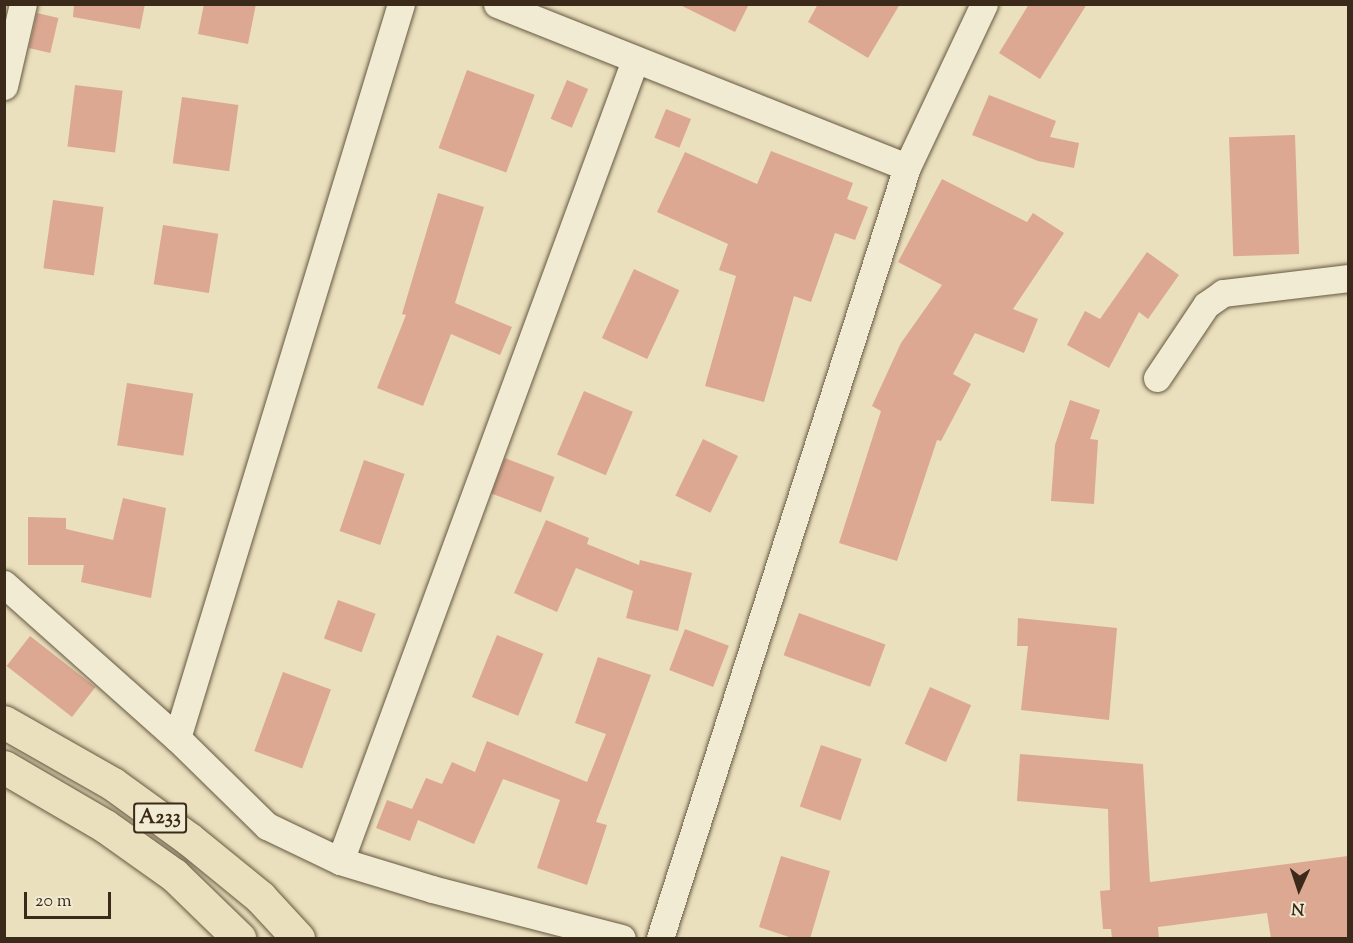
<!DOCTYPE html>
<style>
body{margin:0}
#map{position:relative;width:1353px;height:943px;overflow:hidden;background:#eae0bd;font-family:"Sorts Mill Goudy",serif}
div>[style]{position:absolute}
.building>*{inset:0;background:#dca892;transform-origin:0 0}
.roads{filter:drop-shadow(0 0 2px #675842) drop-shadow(0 0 2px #675842)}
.minor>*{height:27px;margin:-13.5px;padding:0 13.5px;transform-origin:13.5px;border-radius:13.5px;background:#f1ebd4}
.trunk>*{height:33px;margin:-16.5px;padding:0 16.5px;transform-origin:16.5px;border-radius:16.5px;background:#eae0bd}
span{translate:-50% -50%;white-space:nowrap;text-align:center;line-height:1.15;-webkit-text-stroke:6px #f1ebd4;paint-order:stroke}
.shield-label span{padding:2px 4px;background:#f1ebd4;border:2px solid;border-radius:4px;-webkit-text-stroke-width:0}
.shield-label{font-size:20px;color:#3b2a19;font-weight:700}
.frame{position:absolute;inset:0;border:6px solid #3b2a19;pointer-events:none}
.north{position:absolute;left:1269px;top:859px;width:60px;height:60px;-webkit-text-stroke:4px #f1ebd4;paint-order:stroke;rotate:183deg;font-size:16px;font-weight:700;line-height:24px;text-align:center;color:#3b2a19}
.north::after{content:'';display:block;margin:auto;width:21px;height:27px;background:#3b2a19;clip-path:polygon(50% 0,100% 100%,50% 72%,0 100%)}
.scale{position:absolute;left:24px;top:892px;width:87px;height:27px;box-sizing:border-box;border:3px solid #3b2a19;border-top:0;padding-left:8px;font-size:18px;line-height:21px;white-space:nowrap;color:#3b2a19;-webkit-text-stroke:4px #f1ebd4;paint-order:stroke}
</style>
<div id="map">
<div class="building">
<div style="clip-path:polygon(74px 4px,145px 4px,140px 29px,73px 17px)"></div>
<div style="clip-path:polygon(204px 4px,256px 4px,248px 44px,198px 34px)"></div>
<div style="clip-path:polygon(678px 4px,749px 4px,735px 32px)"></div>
<div style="clip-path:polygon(818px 4px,900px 4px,868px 58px,808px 22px)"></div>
<div style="clip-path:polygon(1029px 4px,1087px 4px,1040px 79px,999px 53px)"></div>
<div style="left:37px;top:13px;width:22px;height:36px;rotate:13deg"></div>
<div style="left:467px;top:70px;width:72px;height:83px;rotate:20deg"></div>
<div style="left:567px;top:80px;width:23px;height:42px;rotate:23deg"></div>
<div style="left:75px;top:85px;width:48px;height:62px;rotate:7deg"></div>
<div style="clip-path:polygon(989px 95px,1056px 121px,1050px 137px,1079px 143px,1074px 168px,1038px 161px,972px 135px)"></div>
<div style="left:182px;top:97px;width:57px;height:67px;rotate:8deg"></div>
<div style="left:666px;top:109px;width:27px;height:31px;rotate:22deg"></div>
<div style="left:1295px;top:135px;width:119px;height:66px;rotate:88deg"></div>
<div style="clip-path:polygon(771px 151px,853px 183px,847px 199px,868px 207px,855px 240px,835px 233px,811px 302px,794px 296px,764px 402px,705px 386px,736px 276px,719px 270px,728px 244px,657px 212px,685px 152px,757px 184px)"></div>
<div style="clip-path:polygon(942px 179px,1027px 222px,1033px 213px,1064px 233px,1013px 309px,1038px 319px,1024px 353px,975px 333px,953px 374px,971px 384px,941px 441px,937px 440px,897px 561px,839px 543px,881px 411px,872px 406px,901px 343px,942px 285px,898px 262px)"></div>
<div style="clip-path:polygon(438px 193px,484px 207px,455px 303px,512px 327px,500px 355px,451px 334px,423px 406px,377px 388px,406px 315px,402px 314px)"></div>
<div style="left:53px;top:200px;width:51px;height:69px;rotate:8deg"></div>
<div style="left:163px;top:225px;width:56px;height:60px;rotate:9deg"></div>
<div style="clip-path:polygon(1147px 252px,1179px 275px,1148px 319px,1139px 312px,1109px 368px,1067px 345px,1085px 311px,1100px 319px)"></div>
<div style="left:634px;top:269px;width:50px;height:76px;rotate:25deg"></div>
<div style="left:127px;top:383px;width:67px;height:63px;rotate:9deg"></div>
<div style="left:584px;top:391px;width:53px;height:69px;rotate:23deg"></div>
<div style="clip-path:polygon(1070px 400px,1100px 410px,1090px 439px,1098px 440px,1094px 504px,1051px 501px,1055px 445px)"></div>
<div style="left:703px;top:439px;width:39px;height:63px;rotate:26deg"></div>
<div style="left:505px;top:458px;width:53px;height:38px;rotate:21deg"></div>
<div style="left:364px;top:460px;width:43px;height:75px;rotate:19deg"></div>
<div style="clip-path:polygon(123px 498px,166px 508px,151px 598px,81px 582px,84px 565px,28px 565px,28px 517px,66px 518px,66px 529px,113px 540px)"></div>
<div style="clip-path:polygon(546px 520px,589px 538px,587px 544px,639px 565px,640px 560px,692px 573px,678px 631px,626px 618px,633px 591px,576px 568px,557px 612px,514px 593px)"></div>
<div style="left:338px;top:600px;width:40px;height:41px;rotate:20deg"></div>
<div style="left:799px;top:613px;width:92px;height:45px;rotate:20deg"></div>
<div style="clip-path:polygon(1018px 618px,1117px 628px,1109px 720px,1021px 710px,1028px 646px,1017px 646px)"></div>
<div style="left:685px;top:629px;width:47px;height:44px;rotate:21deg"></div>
<div style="left:497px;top:635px;width:50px;height:67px;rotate:22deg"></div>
<div style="left:30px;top:636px;width:83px;height:38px;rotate:38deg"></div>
<div style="clip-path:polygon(598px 657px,651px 675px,596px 822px,607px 825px,587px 885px,537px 868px,560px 800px,503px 779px,474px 844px,418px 820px,410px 841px,376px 828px,387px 800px,412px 809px,426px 778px,442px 784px,452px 762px,475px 772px,487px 741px,587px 782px,606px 734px,575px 723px)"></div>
<div style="left:283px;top:672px;width:51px;height:84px;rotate:20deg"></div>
<div style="left:930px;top:687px;width:45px;height:62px;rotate:24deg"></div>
<div style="left:821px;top:745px;width:43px;height:65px;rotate:19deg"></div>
<div style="clip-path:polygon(1020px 754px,1143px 764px,1150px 882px,1348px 856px,1348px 939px,1271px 939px,1267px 913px,1158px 927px,1159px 939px,1112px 939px,1111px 929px,1103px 929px,1100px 891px,1110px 890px,1108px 809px,1017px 801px)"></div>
<div style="clip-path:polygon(781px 856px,830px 871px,810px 939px,795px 939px,759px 927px)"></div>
</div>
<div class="roads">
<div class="minor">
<div style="left:497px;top:4px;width:441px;rotate:21.7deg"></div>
<div style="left:4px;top:86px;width:84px;rotate:-77deg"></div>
<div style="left:1157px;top:378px;width:88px;rotate:-56.1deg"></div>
<div style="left:1206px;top:305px;width:21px;rotate:-35deg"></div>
<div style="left:1223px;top:293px;width:126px;rotate:-6.8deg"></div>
<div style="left:4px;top:584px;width:232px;rotate:41.7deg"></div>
<div style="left:177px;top:738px;width:126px;rotate:44.4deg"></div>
<div style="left:267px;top:826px;width:81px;rotate:25.6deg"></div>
<div style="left:340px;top:861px;width:96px;rotate:16.9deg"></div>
<div style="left:432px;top:889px;width:196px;rotate:14.5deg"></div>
<div style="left:177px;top:738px;width:767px;rotate:-73.03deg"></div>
<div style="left:340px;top:861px;width:854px;rotate:-69.78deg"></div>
<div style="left:660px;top:938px;width:810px;rotate:-72.24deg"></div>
<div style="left:907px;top:167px;width:180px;rotate:-64.7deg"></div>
</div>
<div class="trunk">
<div style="left:4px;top:722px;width:125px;rotate:29.6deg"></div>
<div style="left:113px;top:784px;width:94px;rotate:35.9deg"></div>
<div style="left:189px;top:839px;width:92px;rotate:39.2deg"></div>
<div style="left:260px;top:897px;width:56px;rotate:47.2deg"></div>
<div style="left:4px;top:767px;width:117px;rotate:30.3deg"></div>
<div style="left:105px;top:826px;width:85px;rotate:35.4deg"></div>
<div style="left:174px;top:875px;width:91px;rotate:44.1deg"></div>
</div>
</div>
<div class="shield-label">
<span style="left:160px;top:818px">A233</span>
</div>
<div class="frame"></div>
<div class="north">N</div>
<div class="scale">20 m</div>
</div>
